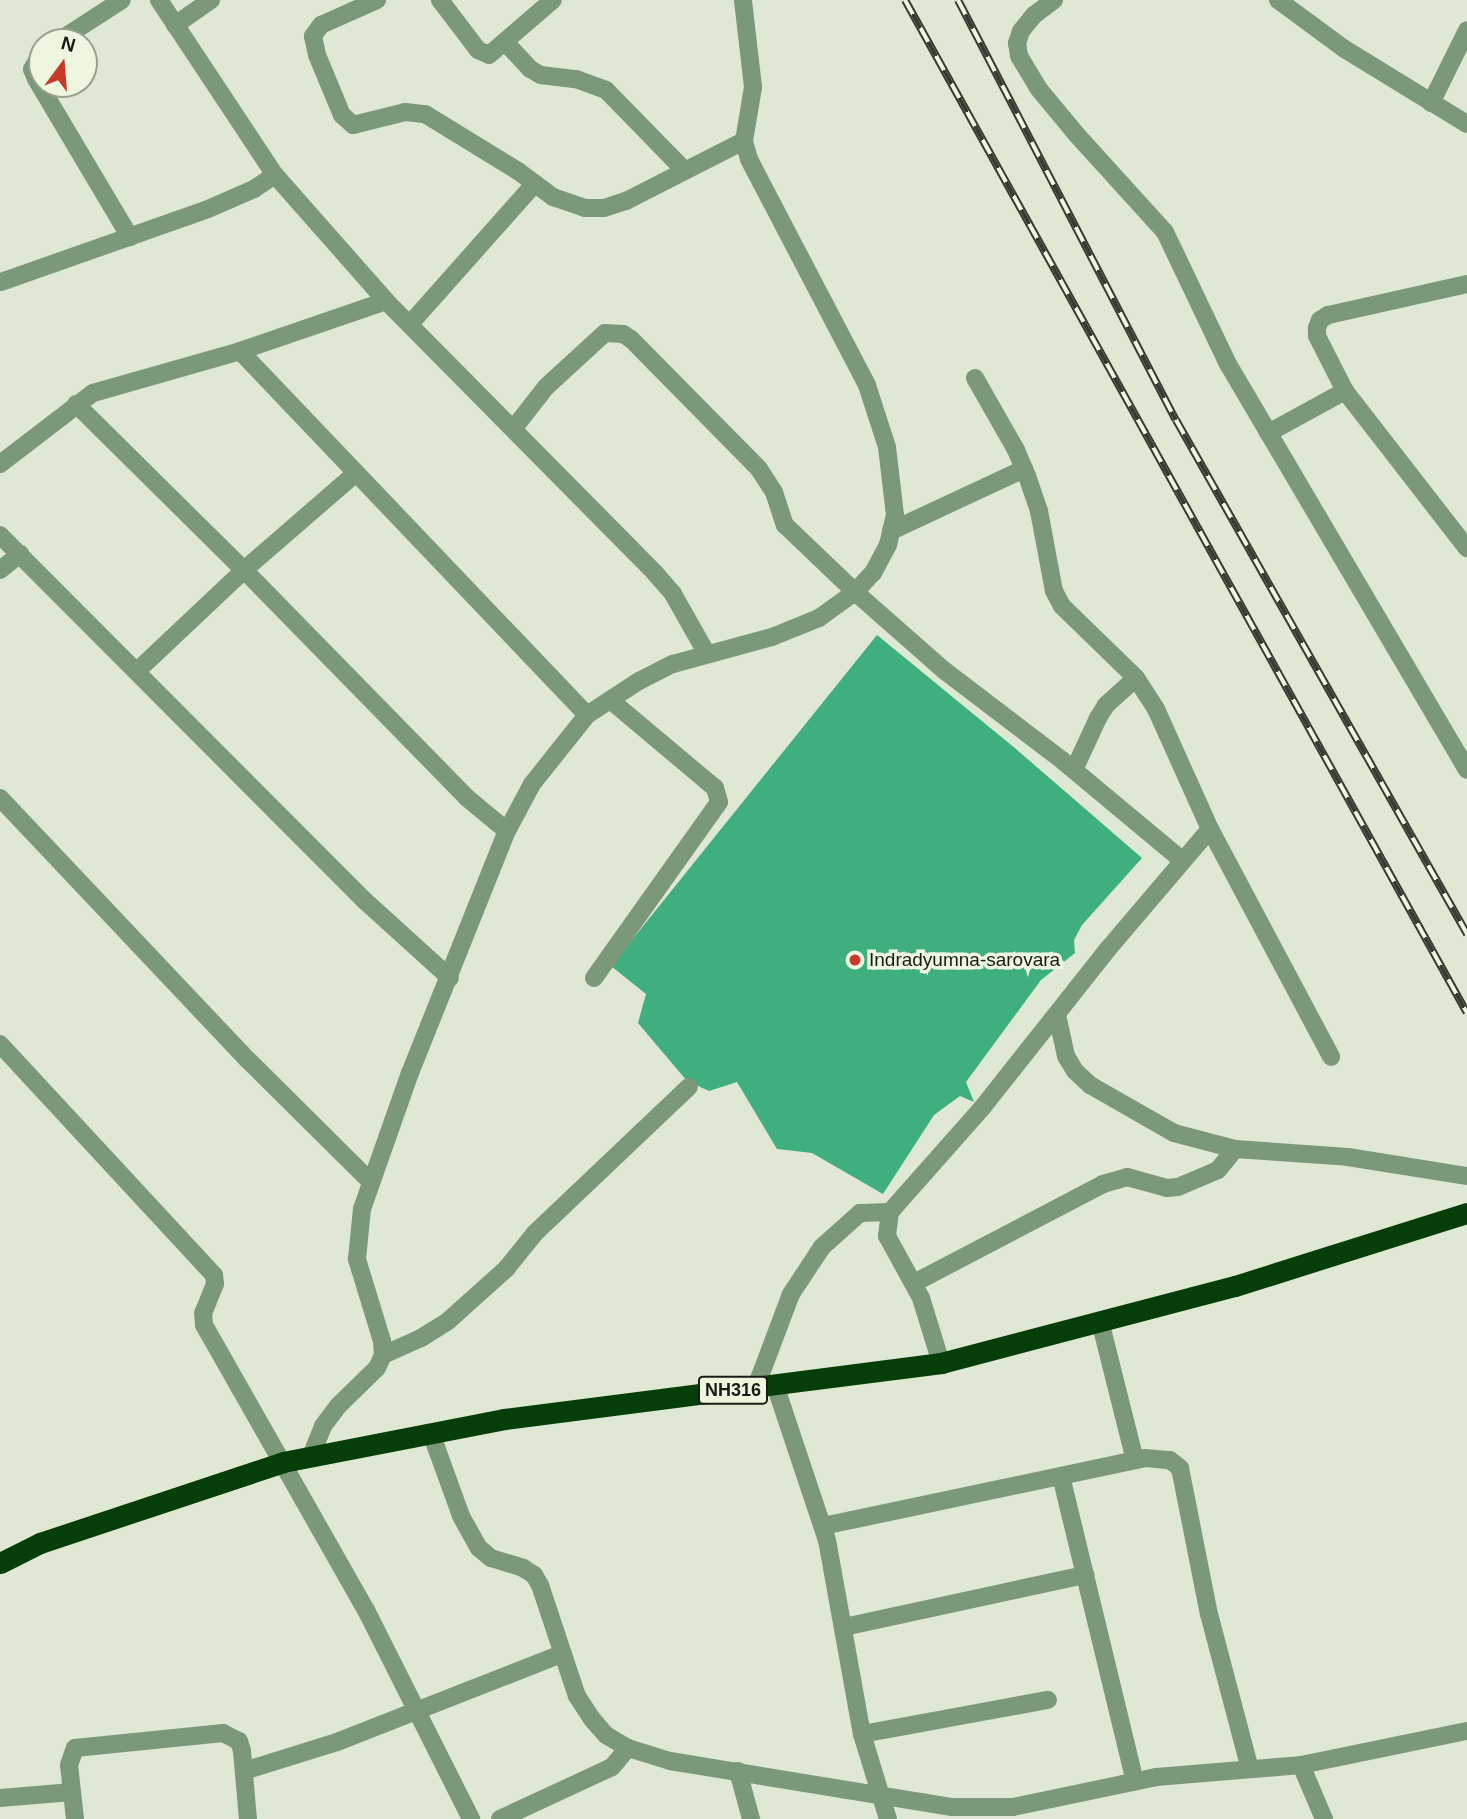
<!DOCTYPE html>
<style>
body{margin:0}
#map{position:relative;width:1467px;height:1819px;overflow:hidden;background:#dfe8d2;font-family:Arial,sans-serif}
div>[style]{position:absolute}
.water>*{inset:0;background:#3faf80}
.minor>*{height:18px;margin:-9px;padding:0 9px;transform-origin:9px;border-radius:9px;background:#7b9879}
.highway>*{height:21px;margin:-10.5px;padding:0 10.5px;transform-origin:10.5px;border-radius:10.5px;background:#053e08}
.rail>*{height:8px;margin-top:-4px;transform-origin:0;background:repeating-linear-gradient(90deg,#edf6df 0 16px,#373b31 0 32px);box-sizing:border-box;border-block:2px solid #373b31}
.dots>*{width:19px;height:19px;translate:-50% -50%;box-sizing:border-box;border:4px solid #edf6df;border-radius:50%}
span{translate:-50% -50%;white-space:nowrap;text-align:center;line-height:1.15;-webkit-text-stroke:7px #edf6df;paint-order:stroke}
.shield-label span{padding:2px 5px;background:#edf6df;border:2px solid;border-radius:5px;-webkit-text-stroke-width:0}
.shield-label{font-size:18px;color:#191c14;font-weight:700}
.poi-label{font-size:19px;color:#191c14}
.left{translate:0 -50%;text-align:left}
.north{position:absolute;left:28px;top:28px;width:70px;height:70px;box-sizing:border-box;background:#edf6df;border:2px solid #989f8e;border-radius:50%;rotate:16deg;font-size:19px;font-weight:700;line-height:28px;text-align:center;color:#191c14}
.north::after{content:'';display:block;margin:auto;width:24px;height:32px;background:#c83b2a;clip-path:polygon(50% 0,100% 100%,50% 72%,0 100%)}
</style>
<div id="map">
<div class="water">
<div style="clip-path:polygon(877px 635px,1016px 749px,1142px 858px,1082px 925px,1074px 940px,1075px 953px,1041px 980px,966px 1082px,974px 1102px,960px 1096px,934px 1115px,883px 1194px,812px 1153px,777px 1149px,737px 1082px,709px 1091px,687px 1081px,638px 1023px,646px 994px,611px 966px)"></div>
</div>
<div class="minor">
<div style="left:159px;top:0;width:210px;rotate:56.5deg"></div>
<div style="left:275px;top:175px;width:168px;rotate:48.6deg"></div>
<div style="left:386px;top:301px;width:383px;rotate:45.3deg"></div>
<div style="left:655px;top:573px;width:28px;rotate:49deg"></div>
<div style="left:673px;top:594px;width:69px;rotate:60.5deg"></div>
<div style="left:377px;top:0;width:61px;rotate:155.9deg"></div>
<div style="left:321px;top:25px;width:14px;rotate:126deg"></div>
<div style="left:313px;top:36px;width:19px;rotate:78deg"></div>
<div style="left:317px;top:55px;width:65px;rotate:67.4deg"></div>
<div style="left:342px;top:115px;width:15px;rotate:42deg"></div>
<div style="left:353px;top:125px;width:54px;rotate:-14deg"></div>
<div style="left:405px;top:112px;width:20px;rotate:6deg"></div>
<div style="left:425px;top:114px;width:109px;rotate:31.5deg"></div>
<div style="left:518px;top:171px;width:44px;rotate:36.6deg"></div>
<div style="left:553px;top:197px;width:34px;rotate:19deg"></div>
<div style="left:585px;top:208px;width:19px"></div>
<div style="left:604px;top:208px;width:23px;rotate:-18deg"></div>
<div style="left:626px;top:201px;width:132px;rotate:-27deg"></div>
<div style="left:440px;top:0;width:63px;rotate:52.8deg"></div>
<div style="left:478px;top:50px;width:12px;rotate:24deg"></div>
<div style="left:489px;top:55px;width:84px;rotate:-40.7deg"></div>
<div style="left:1054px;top:0;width:25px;rotate:143deg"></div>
<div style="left:1034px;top:15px;width:21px;rotate:129deg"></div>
<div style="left:1021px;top:31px;width:13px;rotate:108deg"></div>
<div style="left:1017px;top:43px;width:13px;rotate:81deg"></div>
<div style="left:1019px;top:56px;width:37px;rotate:59deg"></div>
<div style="left:1038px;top:88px;width:61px;rotate:50.3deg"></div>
<div style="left:1077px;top:135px;width:131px;rotate:47.8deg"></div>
<div style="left:1165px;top:232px;width:146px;rotate:64.5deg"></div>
<div style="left:1228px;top:364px;width:471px;rotate:59.5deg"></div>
<div style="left:1278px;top:0;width:81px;rotate:36.4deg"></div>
<div style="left:1343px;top:48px;width:145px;rotate:31.5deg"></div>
<div style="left:175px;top:25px;width:44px;rotate:-34.8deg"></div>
<div style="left:57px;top:42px;width:77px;rotate:-32.9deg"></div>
<div style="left:506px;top:43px;width:35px;rotate:47deg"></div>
<div style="left:530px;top:69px;width:13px;rotate:29deg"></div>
<div style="left:541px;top:75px;width:35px;rotate:7deg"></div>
<div style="left:576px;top:79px;width:32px;rotate:20deg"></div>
<div style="left:606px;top:90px;width:112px;rotate:45.7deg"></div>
<div style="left:42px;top:52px;width:20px;rotate:120deg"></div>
<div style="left:32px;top:69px;width:11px;rotate:68deg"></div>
<div style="left:36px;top:79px;width:184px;rotate:59.3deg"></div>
<div style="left:1431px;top:103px;width:81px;rotate:-63.7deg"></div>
<div style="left:1px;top:282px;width:219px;rotate:-19.4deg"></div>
<div style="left:208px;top:209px;width:50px;rotate:-23.5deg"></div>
<div style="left:254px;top:189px;width:25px;rotate:-34deg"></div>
<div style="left:1467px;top:284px;width:142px;rotate:167.4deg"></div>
<div style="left:1328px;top:315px;width:9px;rotate:148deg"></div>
<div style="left:1320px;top:320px;width:9px;rotate:111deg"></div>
<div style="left:1317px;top:328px;width:8px;rotate:90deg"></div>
<div style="left:1317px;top:336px;width:62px;rotate:63deg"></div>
<div style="left:1345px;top:391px;width:199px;rotate:52.2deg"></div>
<div style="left:410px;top:324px;width:188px;rotate:-48.4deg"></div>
<div style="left:240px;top:351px;width:503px;rotate:46.37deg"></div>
<div style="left:975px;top:378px;width:83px;rotate:60.3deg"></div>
<div style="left:1016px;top:450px;width:28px;rotate:67deg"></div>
<div style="left:1027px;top:476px;width:37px;rotate:71deg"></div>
<div style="left:1039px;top:511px;width:81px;rotate:79.4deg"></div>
<div style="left:1054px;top:591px;width:17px;rotate:62deg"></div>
<div style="left:1062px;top:606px;width:103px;rotate:44.2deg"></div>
<div style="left:1136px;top:678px;width:37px;rotate:57deg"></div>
<div style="left:1156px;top:709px;width:132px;rotate:65.8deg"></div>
<div style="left:1210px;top:829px;width:258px;rotate:62deg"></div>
<div style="left:76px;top:404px;width:236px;rotate:44.7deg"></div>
<div style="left:244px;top:570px;width:318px;rotate:45.6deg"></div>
<div style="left:466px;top:797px;width:53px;rotate:39.7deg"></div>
<div style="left:514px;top:428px;width:52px;rotate:-52deg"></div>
<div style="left:546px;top:387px;width:80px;rotate:-42.5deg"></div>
<div style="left:605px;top:333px;width:18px;rotate:3deg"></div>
<div style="left:623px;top:334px;width:9px;rotate:32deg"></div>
<div style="left:631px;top:339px;width:182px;rotate:45.4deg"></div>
<div style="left:759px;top:469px;width:27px;rotate:57deg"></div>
<div style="left:774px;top:492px;width:35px;rotate:72deg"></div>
<div style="left:785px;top:525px;width:97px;rotate:43.7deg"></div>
<div style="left:855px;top:592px;width:120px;rotate:41.3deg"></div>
<div style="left:945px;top:671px;width:148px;rotate:37.3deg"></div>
<div style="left:1063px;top:761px;width:155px;rotate:39.8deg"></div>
<div style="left:1268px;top:433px;width:88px;rotate:-28.6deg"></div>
<div style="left:0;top:464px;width:117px;rotate:-37.4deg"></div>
<div style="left:93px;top:393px;width:153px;rotate:-15.9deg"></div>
<div style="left:240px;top:351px;width:154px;rotate:-18.9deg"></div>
<div style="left:891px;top:531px;width:147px;rotate:-25deg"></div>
<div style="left:0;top:535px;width:515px;rotate:45.08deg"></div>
<div style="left:364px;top:900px;width:116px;rotate:42.2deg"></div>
<div style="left:0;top:570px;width:26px;rotate:-39deg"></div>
<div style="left:137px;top:671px;width:147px;rotate:-43.3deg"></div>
<div style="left:244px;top:570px;width:148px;rotate:-40.9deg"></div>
<div style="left:1074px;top:770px;width:57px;rotate:-65.2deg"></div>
<div style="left:1098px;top:718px;width:15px;rotate:-58deg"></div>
<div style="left:1106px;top:705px;width:40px;rotate:-42deg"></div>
<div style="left:0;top:798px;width:361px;rotate:46.6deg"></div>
<div style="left:248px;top:1060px;width:172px;rotate:44.8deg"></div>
<div style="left:594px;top:978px;width:216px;rotate:-54.6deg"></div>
<div style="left:719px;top:802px;width:15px;rotate:-106deg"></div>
<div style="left:715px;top:788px;width:137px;rotate:-140deg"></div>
<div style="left:1057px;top:1015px;width:42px;rotate:77.6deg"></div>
<div style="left:1066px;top:1056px;width:17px;rotate:59deg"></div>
<div style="left:1075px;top:1071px;width:21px;rotate:43deg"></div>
<div style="left:1090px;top:1085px;width:97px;rotate:29.7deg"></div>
<div style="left:1174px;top:1133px;width:63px;rotate:14.7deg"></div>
<div style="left:1235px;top:1149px;width:113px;rotate:4deg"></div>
<div style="left:1348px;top:1157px;width:121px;rotate:9.1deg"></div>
<div style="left:0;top:1044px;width:315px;rotate:47.2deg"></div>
<div style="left:214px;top:1275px;width:9px;rotate:84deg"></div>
<div style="left:215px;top:1284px;width:31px;rotate:112deg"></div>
<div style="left:203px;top:1313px;width:12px;rotate:85deg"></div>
<div style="left:204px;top:1325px;width:328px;rotate:60.4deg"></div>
<div style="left:366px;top:1610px;width:234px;rotate:63.3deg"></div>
<div style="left:914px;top:1283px;width:213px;rotate:-27.6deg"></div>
<div style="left:1103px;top:1184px;width:25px;rotate:-16deg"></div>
<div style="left:1127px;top:1177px;width:41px;rotate:15.4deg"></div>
<div style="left:1167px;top:1188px;width:11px;rotate:-5deg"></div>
<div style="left:1178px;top:1187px;width:43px;rotate:-23deg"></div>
<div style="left:1218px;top:1170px;width:27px;rotate:-51deg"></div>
<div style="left:1100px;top:1321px;width:143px;rotate:75.9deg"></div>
<div style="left:383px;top:1355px;width:42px;rotate:-24.1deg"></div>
<div style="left:421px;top:1338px;width:32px;rotate:-32deg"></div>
<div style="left:448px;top:1321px;width:78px;rotate:-41.9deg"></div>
<div style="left:506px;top:1269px;width:46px;rotate:-51.1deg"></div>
<div style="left:535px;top:1233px;width:212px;rotate:-43.5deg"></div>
<div style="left:941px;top:1363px;width:68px;rotate:-107.1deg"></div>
<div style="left:921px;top:1298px;width:71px;rotate:-118.7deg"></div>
<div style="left:887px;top:1236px;width:24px;rotate:-83deg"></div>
<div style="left:890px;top:1212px;width:139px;rotate:-48.5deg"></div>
<div style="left:982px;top:1108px;width:203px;rotate:-51.6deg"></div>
<div style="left:1108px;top:949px;width:157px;rotate:-49.6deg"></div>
<div style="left:775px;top:1385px;width:163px;rotate:71.5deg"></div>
<div style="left:827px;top:1540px;width:197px;rotate:79.8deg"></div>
<div style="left:862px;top:1734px;width:89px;rotate:73deg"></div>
<div style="left:756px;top:1387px;width:99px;rotate:-69.4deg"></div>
<div style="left:791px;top:1294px;width:56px;rotate:-56.6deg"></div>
<div style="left:822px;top:1247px;width:51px;rotate:-41.8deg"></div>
<div style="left:860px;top:1213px;width:30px;rotate:-2deg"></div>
<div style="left:431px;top:1433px;width:88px;rotate:70.1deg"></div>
<div style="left:461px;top:1516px;width:37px;rotate:61deg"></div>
<div style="left:479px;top:1548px;width:16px;rotate:40deg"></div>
<div style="left:491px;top:1558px;width:34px;rotate:17deg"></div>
<div style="left:523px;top:1568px;width:13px;rotate:32deg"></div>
<div style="left:534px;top:1575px;width:12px;rotate:59deg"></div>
<div style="left:540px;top:1585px;width:117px;rotate:71.6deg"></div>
<div style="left:577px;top:1696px;width:27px;rotate:57deg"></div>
<div style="left:592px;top:1719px;width:21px;rotate:49deg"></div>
<div style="left:606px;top:1735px;width:26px;rotate:31deg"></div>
<div style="left:628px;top:1748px;width:44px;rotate:17.2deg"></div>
<div style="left:670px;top:1761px;width:286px;rotate:9.3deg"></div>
<div style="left:952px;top:1807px;width:61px"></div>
<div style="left:1013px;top:1807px;width:146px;rotate:-11.8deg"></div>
<div style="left:1156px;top:1777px;width:145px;rotate:-4.7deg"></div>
<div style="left:1301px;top:1765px;width:169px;rotate:-11.6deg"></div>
<div style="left:311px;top:1456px;width:32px;rotate:-68deg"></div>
<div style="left:323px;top:1426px;width:25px;rotate:-53deg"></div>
<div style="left:338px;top:1406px;width:54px;rotate:-44.3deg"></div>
<div style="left:377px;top:1368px;width:14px;rotate:-65deg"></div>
<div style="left:383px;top:1355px;width:14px;rotate:-94deg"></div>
<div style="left:382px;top:1341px;width:86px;rotate:-107deg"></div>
<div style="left:357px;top:1259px;width:50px;rotate:-84.3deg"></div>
<div style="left:362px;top:1209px;width:144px;rotate:-70.6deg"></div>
<div style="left:410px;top:1073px;width:261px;rotate:-68.2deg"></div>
<div style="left:507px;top:831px;width:53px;rotate:-62deg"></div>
<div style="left:532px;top:784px;width:88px;rotate:-51.4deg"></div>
<div style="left:587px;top:715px;width:62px;rotate:-33.2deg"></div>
<div style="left:639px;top:681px;width:38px;rotate:-27deg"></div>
<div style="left:673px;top:664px;width:103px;rotate:-15.3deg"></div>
<div style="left:772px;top:637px;width:51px;rotate:-22deg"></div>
<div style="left:819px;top:618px;width:44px;rotate:-35.8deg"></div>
<div style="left:855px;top:592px;width:26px;rotate:-47deg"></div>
<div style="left:873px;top:573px;width:32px;rotate:-62deg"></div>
<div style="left:888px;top:545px;width:31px;rotate:-77deg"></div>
<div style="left:895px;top:515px;width:68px;rotate:-96.7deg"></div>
<div style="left:887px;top:447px;width:65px;rotate:-107.9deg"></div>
<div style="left:867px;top:385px;width:255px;rotate:-117.6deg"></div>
<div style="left:749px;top:159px;width:19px;rotate:-106deg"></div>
<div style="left:744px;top:141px;width:55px;rotate:-80.5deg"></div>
<div style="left:753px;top:87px;width:88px;rotate:-96.6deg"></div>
<div style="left:1061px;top:1476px;width:314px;rotate:76.4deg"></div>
<div style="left:823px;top:1526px;width:329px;rotate:-11.9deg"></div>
<div style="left:1145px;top:1458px;width:25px;rotate:5deg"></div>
<div style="left:1170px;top:1460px;width:13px;rotate:39deg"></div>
<div style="left:1180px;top:1468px;width:149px;rotate:78.8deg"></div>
<div style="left:1209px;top:1614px;width:160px;rotate:75.2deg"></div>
<div style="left:844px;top:1627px;width:247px;rotate:-12.2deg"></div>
<div style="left:862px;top:1734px;width:189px;rotate:-10.4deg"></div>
<div style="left:1301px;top:1765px;width:59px;rotate:66.9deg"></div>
<div style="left:244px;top:1771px;width:97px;rotate:-17.3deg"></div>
<div style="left:337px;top:1742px;width:242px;rotate:-21.4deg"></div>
<div style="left:738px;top:1771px;width:50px;rotate:74.8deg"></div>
<div style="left:0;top:1798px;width:72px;rotate:-4.8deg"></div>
<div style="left:75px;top:1819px;width:54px;rotate:-96.3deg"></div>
<div style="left:69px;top:1765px;width:18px;rotate:-71deg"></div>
<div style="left:75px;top:1748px;width:149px;rotate:-5.8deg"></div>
<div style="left:223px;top:1733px;width:18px;rotate:27deg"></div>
<div style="left:239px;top:1741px;width:10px;rotate:73deg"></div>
<div style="left:242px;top:1751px;width:68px;rotate:85deg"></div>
<div style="left:500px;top:1819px;width:123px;rotate:-24.9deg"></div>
<div style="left:612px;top:1767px;width:25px;rotate:-50deg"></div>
</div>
<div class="highway">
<div style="left:0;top:1563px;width:45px;rotate:-26.6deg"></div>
<div style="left:40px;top:1543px;width:256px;rotate:-18.4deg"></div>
<div style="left:283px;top:1462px;width:225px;rotate:-11deg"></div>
<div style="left:504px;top:1419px;width:441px;rotate:-7.3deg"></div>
<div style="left:941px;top:1363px;width:304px;rotate:-14.7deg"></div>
<div style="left:1235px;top:1286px;width:243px;rotate:-17.5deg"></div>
</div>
<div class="rail">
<div style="left:905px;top:0;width:1158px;rotate:60.98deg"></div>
<div style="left:958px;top:0;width:473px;rotate:62.6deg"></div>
<div style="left:1176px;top:420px;width:591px;rotate:60.48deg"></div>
</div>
<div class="dots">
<div style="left:855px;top:960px;background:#c83b2a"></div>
</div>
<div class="shield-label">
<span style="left:733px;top:1390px">NH316</span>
</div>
<div class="poi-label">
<span class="left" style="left:869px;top:960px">Indradyumna-sarovara</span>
</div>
<div class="north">N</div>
</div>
